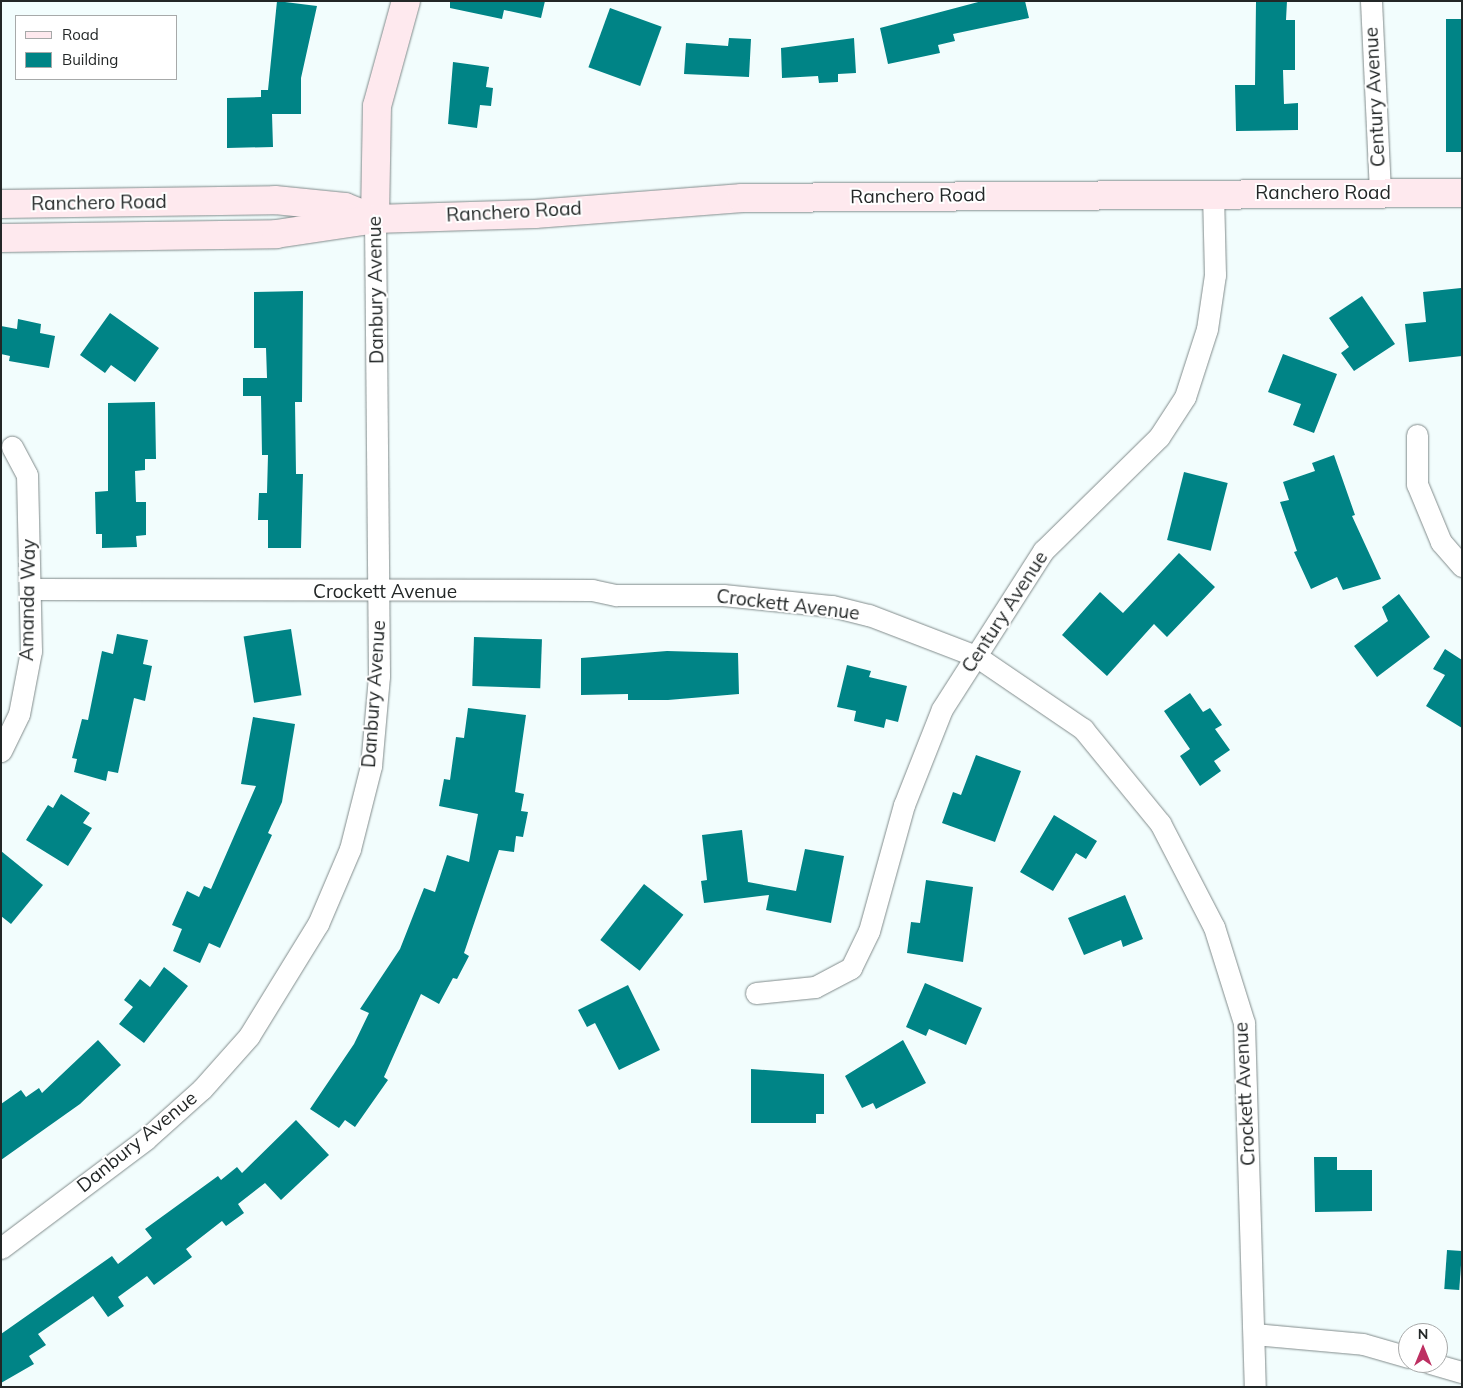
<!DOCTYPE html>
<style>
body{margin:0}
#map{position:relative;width:1463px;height:1388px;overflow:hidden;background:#f2fdfd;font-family:Mulish,sans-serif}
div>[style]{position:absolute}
.building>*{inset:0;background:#008486;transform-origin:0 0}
.roads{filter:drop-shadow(0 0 1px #828c8c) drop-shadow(0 0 1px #828c8c)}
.street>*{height:21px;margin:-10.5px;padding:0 10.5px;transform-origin:10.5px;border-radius:10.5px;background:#fff}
.secondary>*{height:28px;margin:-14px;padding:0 14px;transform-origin:14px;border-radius:14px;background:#fee9ee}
span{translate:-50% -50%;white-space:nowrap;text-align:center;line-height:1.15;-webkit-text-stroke:4px #fff;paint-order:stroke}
.street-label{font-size:19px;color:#232727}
.frame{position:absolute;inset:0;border:2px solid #232727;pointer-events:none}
.legend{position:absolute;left:15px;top:15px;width:162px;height:65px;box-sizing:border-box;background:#fff;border:1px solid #a7a9a9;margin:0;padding:6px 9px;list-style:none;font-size:15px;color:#232727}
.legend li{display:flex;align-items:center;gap:10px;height:25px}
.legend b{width:25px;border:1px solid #a7a9a9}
.north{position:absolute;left:1398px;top:1323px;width:50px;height:50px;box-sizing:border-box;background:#fff;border:1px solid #a7a9a9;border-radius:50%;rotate:0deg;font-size:14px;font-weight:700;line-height:20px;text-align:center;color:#232727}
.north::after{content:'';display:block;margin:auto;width:18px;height:22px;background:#bd3062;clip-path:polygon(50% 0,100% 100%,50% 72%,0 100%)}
</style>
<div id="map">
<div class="building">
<div style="clip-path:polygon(277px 1px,317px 6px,301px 78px,301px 114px,272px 114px,273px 147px,227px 148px,227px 98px,261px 97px,261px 90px,268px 90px)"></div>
<div style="clip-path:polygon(450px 1px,545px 1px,541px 18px,504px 10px,502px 19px,450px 8px)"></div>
<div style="clip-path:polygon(982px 1px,1025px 1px,1029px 18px,953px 34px,955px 41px,938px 45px,940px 53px,888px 64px,880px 28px)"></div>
<div style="clip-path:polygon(1256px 1px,1287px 1px,1286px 20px,1295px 20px,1295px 70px,1283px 70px,1284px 104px,1298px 103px,1298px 130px,1236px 131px,1235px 85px,1255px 85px)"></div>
<div style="left:610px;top:8px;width:55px;height:63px;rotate:20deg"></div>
<div style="left:1446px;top:19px;width:16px;height:133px"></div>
<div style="clip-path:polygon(729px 38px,751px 39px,749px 77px,684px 74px,686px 43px,728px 46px)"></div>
<div style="clip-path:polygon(854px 38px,856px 73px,838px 74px,838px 82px,819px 83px,818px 76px,782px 78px,781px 48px)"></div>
<div style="clip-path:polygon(453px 62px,489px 67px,486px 87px,493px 88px,491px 106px,480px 105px,477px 128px,448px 124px)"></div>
<div style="clip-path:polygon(1461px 288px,1462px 356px,1409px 362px,1405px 324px,1426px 322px,1423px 292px)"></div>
<div style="clip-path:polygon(303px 291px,302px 402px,295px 402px,296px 474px,303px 474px,301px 548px,268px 548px,268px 520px,258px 520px,259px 493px,267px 493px,268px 455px,262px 455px,261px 396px,243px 396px,243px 378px,267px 378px,266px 348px,254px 348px,254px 292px)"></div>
<div style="clip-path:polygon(1362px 296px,1395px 344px,1354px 371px,1341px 353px,1349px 347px,1329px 318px)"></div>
<div style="clip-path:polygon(110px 313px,159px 348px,135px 382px,111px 365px,105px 373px,80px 355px)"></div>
<div style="clip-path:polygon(18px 319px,41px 324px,40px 333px,55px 336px,49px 368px,9px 361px,10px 356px,1px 354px,1px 326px,17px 329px)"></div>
<div style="clip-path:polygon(1283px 354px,1337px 374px,1314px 433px,1293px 425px,1301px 404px,1268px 392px)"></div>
<div style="clip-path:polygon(155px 402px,156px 459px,145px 459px,145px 470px,135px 471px,136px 502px,146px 502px,146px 535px,136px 536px,137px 547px,102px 548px,102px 534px,96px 534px,95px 492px,108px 491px,108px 403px)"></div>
<div style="clip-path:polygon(1334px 455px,1355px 515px,1352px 516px,1381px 579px,1343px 590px,1337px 577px,1311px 589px,1294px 552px,1297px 551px,1280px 502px,1289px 500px,1283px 482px,1315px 471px,1312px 463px)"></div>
<div style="left:1184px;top:472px;width:45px;height:70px;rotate:14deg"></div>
<div style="clip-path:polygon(1179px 553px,1215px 587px,1167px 637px,1154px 624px,1107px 676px,1062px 635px,1100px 592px,1123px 613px)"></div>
<div style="clip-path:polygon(1399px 594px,1430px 637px,1377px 677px,1354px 646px,1388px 621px,1382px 607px)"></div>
<div style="left:291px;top:629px;width:67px;height:48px;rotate:81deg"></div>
<div style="clip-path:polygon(117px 634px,148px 640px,143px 664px,152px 666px,145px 701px,134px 698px,118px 773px,108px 771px,106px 781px,74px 772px,77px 759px,72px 758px,82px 719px,88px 720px,102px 651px,113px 654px)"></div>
<div style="left:474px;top:637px;width:68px;height:49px;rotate:2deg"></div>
<div style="clip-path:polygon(1445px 649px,1462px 660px,1462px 728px,1426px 706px,1445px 675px,1433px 669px)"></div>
<div style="clip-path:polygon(667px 651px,738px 653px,739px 694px,668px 700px,628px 700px,628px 694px,581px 695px,581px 658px)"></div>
<div style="clip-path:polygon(847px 665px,871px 671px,869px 677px,907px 686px,898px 722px,886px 719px,884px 728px,854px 721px,856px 711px,837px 707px)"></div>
<div style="clip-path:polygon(1190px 693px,1203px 712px,1210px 708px,1222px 725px,1215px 729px,1230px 750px,1214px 761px,1221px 771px,1200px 786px,1180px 756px,1190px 749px,1164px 711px)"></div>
<div style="clip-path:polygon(468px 708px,526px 715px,515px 792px,524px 794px,521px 811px,528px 812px,523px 837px,516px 836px,514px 852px,499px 850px,464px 953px,469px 956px,457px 979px,453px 978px,439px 1004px,421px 994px,384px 1077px,388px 1080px,355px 1127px,345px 1120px,339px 1128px,310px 1109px,354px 1044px,369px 1013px,360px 1009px,400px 949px,424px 888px,435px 892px,447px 855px,469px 862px,478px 814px,439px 806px,444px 779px,450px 780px,456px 737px,464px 738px)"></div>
<div style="clip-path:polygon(253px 717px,295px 724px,282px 802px,268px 833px,272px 835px,220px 948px,209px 943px,200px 963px,173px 951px,182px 929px,172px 925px,187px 891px,199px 897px,204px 886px,211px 889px,256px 786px,241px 784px)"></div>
<div style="clip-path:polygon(976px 755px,1021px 771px,995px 842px,942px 823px,953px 792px,961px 795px)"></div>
<div style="clip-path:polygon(61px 794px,90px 813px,83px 823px,92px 828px,68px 866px,26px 840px,48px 805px,53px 808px)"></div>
<div style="clip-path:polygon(1054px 815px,1097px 841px,1086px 859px,1076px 853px,1053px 891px,1020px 872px)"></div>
<div style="clip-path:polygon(742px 830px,748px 882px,796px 891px,805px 849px,844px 856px,831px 923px,766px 910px,769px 895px,704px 903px,701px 881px,707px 880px,702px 835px)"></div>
<div style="clip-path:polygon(1px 851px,43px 885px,11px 924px,1px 916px)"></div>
<div style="clip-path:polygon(926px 880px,973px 887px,963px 962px,907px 953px,911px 922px,920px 923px)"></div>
<div style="left:644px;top:884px;width:50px;height:71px;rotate:38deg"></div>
<div style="clip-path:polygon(1125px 895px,1143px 939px,1123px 947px,1121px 940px,1084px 955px,1068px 918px)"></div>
<div style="clip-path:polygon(164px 967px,188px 986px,144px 1043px,119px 1024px,133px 1007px,124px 1000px,140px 979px,150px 987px)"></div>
<div style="clip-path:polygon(925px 983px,982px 1008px,966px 1045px,929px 1029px,926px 1036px,906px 1027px)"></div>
<div style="clip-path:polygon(628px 985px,660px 1050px,619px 1070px,595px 1023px,587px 1027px,578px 1010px)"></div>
<div style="clip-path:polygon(98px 1040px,121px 1065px,80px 1104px,1px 1160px,1px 1104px,21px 1090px,26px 1097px,39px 1088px,42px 1093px)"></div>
<div style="clip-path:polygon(903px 1040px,926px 1083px,876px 1109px,873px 1103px,862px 1108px,845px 1076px)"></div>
<div style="clip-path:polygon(751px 1069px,824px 1074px,824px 1114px,816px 1114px,816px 1123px,751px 1123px)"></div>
<div style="clip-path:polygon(296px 1120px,329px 1155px,281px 1200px,265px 1183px,238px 1204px,244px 1213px,226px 1226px,222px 1221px,186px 1249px,192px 1257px,154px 1285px,147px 1276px,118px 1297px,124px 1306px,108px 1317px,93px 1296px,38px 1334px,46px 1345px,29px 1356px,34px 1364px,1px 1383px,1px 1334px,112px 1256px,118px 1264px,152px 1238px,145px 1229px,218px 1176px,221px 1180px,237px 1167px,242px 1173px)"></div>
<div style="clip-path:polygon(1314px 1157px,1337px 1157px,1337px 1170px,1372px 1170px,1372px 1211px,1315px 1212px)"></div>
<div style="left:1447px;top:1250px;width:15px;height:39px;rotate:4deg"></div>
</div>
<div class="roads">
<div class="street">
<div style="left:1371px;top:1px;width:192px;rotate:87.3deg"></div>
<div style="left:1417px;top:435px;width:49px;rotate:90deg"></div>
<div style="left:1417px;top:484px;width:63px;rotate:67.5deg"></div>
<div style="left:1441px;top:542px;width:32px;rotate:49deg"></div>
<div style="left:31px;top:589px;width:561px;rotate:0.1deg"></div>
<div style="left:592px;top:590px;width:25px;rotate:12deg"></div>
<div style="left:616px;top:595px;width:107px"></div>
<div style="left:723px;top:595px;width:110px;rotate:5.8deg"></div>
<div style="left:832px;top:606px;width:38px;rotate:14deg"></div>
<div style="left:869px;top:615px;width:115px;rotate:21deg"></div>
<div style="left:976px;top:656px;width:130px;rotate:34.3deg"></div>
<div style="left:1083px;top:729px;width:122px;rotate:50.7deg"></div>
<div style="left:1160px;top:823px;width:117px;rotate:62.6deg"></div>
<div style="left:1214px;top:927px;width:101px;rotate:72.6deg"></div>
<div style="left:1244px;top:1023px;width:364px;rotate:88.3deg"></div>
<div style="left:1px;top:751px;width:41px;rotate:-64.1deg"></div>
<div style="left:19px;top:714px;width:64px;rotate:-79.2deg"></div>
<div style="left:31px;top:651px;width:176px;rotate:-91.3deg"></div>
<div style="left:27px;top:475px;width:32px;rotate:-118deg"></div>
<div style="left:756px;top:993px;width:59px;rotate:-5.8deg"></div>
<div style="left:815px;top:987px;width:41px;rotate:-27.8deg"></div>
<div style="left:851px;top:968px;width:41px;rotate:-64.1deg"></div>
<div style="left:869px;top:931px;width:131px;rotate:-74.5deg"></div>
<div style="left:904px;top:805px;width:103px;rotate:-68.4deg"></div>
<div style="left:942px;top:709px;width:188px;rotate:-57.4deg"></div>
<div style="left:1043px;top:551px;width:163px;rotate:-44.5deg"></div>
<div style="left:1159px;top:437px;width:48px;rotate:-57deg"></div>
<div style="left:1185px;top:397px;width:71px;rotate:-72.1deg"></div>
<div style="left:1207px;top:329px;width:55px;rotate:-81.6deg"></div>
<div style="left:1215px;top:275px;width:82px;rotate:-91.4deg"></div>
<div style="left:1px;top:1248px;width:181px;rotate:-36.9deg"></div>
<div style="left:146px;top:1139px;width:75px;rotate:-41.8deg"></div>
<div style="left:202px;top:1089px;width:71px;rotate:-48.4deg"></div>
<div style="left:249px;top:1036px;width:132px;rotate:-58.4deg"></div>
<div style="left:318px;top:924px;width:82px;rotate:-66.9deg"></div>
<div style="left:350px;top:849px;width:86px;rotate:-75.8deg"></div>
<div style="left:371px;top:766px;width:90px;rotate:-84.9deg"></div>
<div style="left:379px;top:676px;width:457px;rotate:-90.5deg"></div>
<div style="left:1254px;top:1334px;width:109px;rotate:5.2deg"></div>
<div style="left:1363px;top:1344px;width:47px;rotate:16.1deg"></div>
<div style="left:1430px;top:1363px;width:33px;rotate:16deg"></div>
</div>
<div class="secondary">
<div style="left:1px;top:204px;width:274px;rotate:-0.8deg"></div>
<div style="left:275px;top:200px;width:70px;rotate:5.7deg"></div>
<div style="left:345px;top:207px;width:32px;rotate:22deg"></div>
<div style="left:375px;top:219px;width:113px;rotate:-89deg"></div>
<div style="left:377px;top:106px;width:109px;rotate:-74.6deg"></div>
<div style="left:1px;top:238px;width:275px;rotate:-0.8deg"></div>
<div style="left:276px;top:234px;width:100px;rotate:-8.6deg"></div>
<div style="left:375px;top:219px;width:160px;rotate:-1.8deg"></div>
<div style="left:535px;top:214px;width:208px;rotate:-4.4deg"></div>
<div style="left:742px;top:198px;width:720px;rotate:-0.4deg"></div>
</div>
</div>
<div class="street-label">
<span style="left:1375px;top:97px;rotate:-93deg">Century Avenue</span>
<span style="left:1323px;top:193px">Ranchero Road</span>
<span style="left:918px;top:196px;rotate:-1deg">Ranchero Road</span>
<span style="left:99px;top:203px;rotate:-1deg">Ranchero Road</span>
<span style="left:514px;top:212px;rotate:-3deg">Ranchero Road</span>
<span style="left:376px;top:290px;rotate:-91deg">Danbury Avenue</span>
<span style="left:385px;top:592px">Crockett Avenue</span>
<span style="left:28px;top:600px;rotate:-89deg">Amanda Way</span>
<span style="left:788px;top:605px;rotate:7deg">Crockett Avenue</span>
<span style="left:1005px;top:612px;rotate:-57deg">Century Avenue</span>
<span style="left:374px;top:694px;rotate:-86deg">Danbury Avenue</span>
<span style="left:1245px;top:1094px;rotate:-93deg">Crockett Avenue</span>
<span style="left:137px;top:1142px;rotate:-39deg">Danbury Avenue</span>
</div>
<div class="frame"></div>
<ul class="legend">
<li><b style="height:6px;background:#fee9ee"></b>Road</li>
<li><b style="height:14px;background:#008486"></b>Building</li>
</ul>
<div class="north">N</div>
</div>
